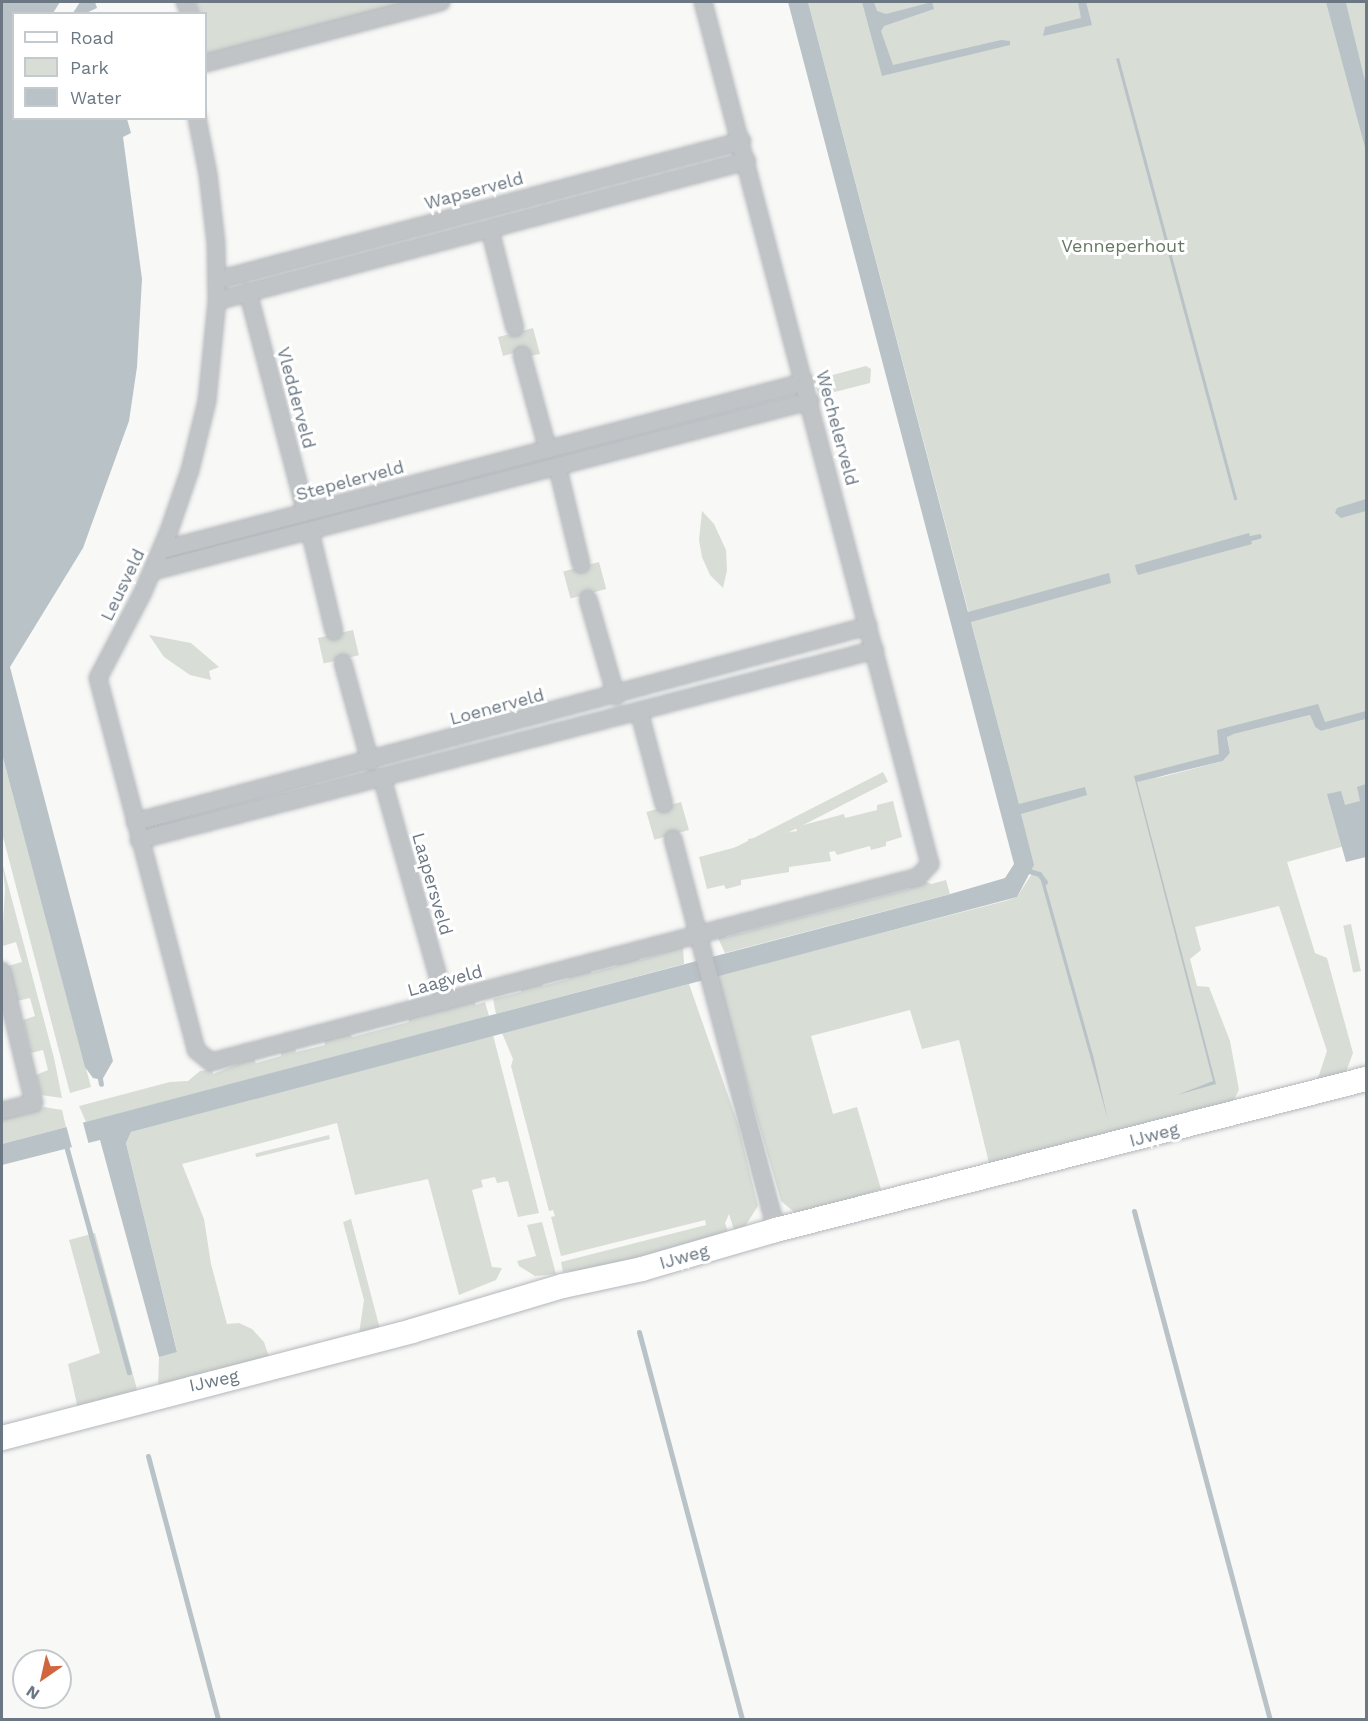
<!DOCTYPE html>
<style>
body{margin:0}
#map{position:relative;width:1368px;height:1721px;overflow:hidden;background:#f8f8f6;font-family:"Work Sans",sans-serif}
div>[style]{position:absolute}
.green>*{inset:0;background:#d8ddd6;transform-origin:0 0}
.water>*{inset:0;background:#b9c2c7;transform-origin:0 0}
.pier>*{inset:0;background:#f8f8f6;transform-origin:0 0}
.stream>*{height:5px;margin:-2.5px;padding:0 2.5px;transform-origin:2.5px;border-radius:2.5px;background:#b9c2c7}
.roads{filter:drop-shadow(0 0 2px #b3b7bc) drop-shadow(0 0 2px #b3b7bc)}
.street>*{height:16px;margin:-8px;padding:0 8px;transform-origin:8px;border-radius:8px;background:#c0c4c7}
.secondary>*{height:24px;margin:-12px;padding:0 12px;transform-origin:12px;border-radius:12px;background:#fff}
span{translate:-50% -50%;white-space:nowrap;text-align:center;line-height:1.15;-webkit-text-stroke:6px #fff;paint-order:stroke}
.street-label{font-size:18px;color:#6b7884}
.park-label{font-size:18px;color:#677765}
.frame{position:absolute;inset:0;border:3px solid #6b7884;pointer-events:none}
.legend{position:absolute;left:12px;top:12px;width:195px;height:108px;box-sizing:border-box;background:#fff;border:2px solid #c4c9ce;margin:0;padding:8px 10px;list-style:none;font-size:18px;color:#6b7884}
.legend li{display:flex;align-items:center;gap:12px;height:30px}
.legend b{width:30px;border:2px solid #c4c9ce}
.north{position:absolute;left:12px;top:1649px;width:60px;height:60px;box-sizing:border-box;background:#fff;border:2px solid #c4c9ce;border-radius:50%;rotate:214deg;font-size:16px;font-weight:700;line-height:24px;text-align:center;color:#6b7884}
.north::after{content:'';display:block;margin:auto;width:21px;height:27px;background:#d1653d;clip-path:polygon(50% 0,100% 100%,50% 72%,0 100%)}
</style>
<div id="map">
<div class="green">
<div style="clip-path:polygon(195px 2px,423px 2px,206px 59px,206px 14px,199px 13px)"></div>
<div style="clip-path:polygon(808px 2px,1366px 2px,1366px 715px,1319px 729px,1313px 710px,1224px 733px,1228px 753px,1154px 779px,1223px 761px,1230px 753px,1227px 736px,1234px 734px,1310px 715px,1315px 727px,1321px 731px,1366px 719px,1366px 840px,1287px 862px,1315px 953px,1327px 958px,1353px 1053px,1346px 1072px,1317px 1081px,1327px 1051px,1279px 906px,1195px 927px,1201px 950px,1190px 959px,1197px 986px,1209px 987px,1230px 1041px,1239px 1090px,1232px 1103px,990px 1167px,959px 1040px,922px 1049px,910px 1010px,811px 1036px,833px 1114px,857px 1107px,881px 1189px,800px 1217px,781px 1201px,716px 976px,1005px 901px,1017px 897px,1031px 875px,1019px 804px)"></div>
<div style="clip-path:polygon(533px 328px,540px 354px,530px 356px,528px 349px,503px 356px,498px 337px)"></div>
<div style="clip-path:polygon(866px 366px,871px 369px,870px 383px,819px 396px,814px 380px)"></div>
<div style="clip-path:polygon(702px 511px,714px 524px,726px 550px,727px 570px,723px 588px,710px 575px,702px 557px,699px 540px)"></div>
<div style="left:599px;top:562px;width:28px;height:37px;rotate:75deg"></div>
<div style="left:353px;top:630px;width:26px;height:36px;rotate:77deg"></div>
<div style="clip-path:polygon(149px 635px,191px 643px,219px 667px,209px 671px,211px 680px,190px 675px,164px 657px)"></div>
<div style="clip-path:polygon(2px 754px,91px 1087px,70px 1093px,2px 833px)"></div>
<div style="left:883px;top:772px;width:11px;height:197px;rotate:63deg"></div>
<div style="clip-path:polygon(893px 801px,902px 837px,886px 842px,886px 846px,871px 850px,870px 846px,837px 855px,835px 851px,829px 852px,831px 861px,789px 867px,789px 872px,741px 880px,741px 885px,726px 889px,724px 885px,707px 889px,699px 857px,748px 844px,748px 839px,797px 831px,796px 827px,844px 814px,845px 818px,877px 810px,877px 805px)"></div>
<div style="left:681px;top:802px;width:29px;height:36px;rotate:74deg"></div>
<div style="clip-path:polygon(2px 862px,54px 1058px,62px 1098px,41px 1095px,36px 1075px,48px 1070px,43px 1050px,31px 1053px,23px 1020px,35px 1016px,30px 998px,17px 1001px,8px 966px,22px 962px,16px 942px,3px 946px,2px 941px,5px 889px)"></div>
<div style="clip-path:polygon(946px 880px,950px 894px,725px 953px,717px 936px,725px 933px,726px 937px,910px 889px,910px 884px,924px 881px,931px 884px)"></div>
<div style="left:1351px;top:924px;width:48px;height:8px;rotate:78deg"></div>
<div style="clip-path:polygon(683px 946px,684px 964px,496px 1014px,493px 999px,521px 992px,520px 987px,542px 982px,543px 986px,569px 979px,568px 975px,590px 969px,591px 973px,617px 966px,616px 962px,638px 956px,640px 960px)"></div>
<div style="clip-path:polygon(689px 984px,738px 1124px,758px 1206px,742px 1231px,735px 1233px,729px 1214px,725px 1223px,728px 1232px,605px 1268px,563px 1272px,561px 1262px,706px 1225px,705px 1220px,561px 1256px,551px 1217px,555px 1216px,553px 1210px,549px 1211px,511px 1066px,513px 1059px,502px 1033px)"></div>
<div style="clip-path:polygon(474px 999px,476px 1005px,485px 1002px,489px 1016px,86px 1122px,79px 1106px,170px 1082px,188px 1081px,200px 1071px,212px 1069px,213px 1074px,254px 1058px,256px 1063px,281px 1056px,281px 1051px,295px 1047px,296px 1052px,325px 1045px,324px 1040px,350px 1033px,352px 1037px,409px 1022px,408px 1018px)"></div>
<div style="clip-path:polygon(493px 1035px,539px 1213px,518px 1217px,508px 1181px,497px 1183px,495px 1177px,481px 1180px,483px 1187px,472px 1190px,492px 1267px,502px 1268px,496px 1280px,459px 1295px,428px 1179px,355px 1195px,337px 1123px,182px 1164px,204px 1219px,211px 1264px,227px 1324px,239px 1323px,252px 1329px,264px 1342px,270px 1360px,158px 1388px,159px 1357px,177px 1351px,126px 1143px,131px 1132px)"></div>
<div style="clip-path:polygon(44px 1107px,62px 1110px,66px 1127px,2px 1144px,2px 1118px)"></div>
<div style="left:329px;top:1135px;width:4px;height:76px;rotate:76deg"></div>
<div style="clip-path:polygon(351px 1219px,380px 1329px,359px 1334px,364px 1300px,343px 1222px)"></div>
<div style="clip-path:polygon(542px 1222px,556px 1274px,535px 1276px,519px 1266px,517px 1261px,536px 1256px,527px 1225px)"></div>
<div style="clip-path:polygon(95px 1233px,138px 1393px,78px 1409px,68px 1364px,100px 1353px,69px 1240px)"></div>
</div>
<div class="water">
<div style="clip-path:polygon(2px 2px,95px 2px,97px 8px,86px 13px,14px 14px,14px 118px,127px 119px,131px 133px,123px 137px,142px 279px,137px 367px,129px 421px,83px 548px,10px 667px,113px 1061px,102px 1080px,93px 1078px,85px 1067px,2px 754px)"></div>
<div style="clip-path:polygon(788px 2px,808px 2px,968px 612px,1109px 573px,1111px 583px,971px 622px,1019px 804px,1085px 787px,1087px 795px,1021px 814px,1034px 865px,1017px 897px,131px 1132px,126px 1143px,177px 1352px,159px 1357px,100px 1140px,2px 1165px,2px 1144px,947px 895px,1005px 878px,1014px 864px)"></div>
<div style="clip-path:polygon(862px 2px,874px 2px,877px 11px,886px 14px,932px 2px,934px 9px,884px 26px,881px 31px,893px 65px,1001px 40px,1010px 41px,1010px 45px,882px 76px)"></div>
<div style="clip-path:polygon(1078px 2px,1086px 2px,1092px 25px,1043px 36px,1045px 27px,1081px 18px)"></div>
<div style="clip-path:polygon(1326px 2px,1346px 3px,1366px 85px,1366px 151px)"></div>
<div style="left:1119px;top:58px;width:457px;height:3px;rotate:75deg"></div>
<div style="clip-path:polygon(1366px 499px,1366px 511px,1341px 518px,1335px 513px,1337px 508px)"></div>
<div style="clip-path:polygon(1249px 533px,1252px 544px,1138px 575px,1136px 570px,1135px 565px)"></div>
<div style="clip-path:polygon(1318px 704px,1325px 722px,1366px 711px,1366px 719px,1321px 731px,1315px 727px,1310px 715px,1234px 734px,1227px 737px,1230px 753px,1223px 761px,1137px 782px,1216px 1084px,1177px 1095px,1213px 1081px,1134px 776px,1219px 754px,1217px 730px)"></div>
<div style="clip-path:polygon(1366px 784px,1366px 857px,1346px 862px,1327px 794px,1341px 791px,1345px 805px,1360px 801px,1357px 787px)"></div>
<div style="clip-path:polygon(1043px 876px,1094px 1059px,1108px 1120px,1041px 881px)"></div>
</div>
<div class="pier">
<div style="clip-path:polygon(60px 2px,80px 2px,73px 13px,53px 13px)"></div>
<div style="left:82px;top:1119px;width:27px;height:17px;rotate:75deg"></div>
</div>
<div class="stream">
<div style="left:1246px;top:539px;width:13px;rotate:-13deg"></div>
<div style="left:1026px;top:870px;width:14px;rotate:17deg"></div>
<div style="left:1039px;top:874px;width:10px;rotate:53deg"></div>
<div style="left:99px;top:1073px;width:11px;rotate:80deg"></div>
<div style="left:65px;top:1142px;width:239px;rotate:74.5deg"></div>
<div style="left:1134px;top:1211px;width:527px;rotate:75.04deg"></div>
<div style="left:639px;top:1332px;width:401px;rotate:75.1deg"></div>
<div style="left:148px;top:1456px;width:273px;rotate:75.1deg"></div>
</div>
<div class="roads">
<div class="street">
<div style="left:185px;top:2px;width:13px;rotate:67deg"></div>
<div style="left:206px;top:63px;width:243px;rotate:-14.6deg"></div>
<div style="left:197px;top:118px;width:57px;rotate:78.9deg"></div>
<div style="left:208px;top:174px;width:69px;rotate:83.4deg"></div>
<div style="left:216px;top:243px;width:58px;rotate:89deg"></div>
<div style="left:217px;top:301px;width:100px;rotate:95.7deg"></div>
<div style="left:207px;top:401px;width:71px;rotate:103.8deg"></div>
<div style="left:190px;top:470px;width:65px;rotate:109deg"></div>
<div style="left:169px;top:531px;width:66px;rotate:113.1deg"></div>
<div style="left:143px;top:592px;width:97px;rotate:117.6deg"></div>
<div style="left:98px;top:678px;width:385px;rotate:75.2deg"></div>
<div style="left:196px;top:1050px;width:19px;rotate:39deg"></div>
<div style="left:211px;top:1062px;width:731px;rotate:-14.66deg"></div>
<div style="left:918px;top:877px;width:18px;rotate:-47deg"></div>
<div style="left:930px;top:864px;width:891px;rotate:-104.75deg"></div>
<div style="left:490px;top:230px;width:101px;rotate:75.7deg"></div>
<div style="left:217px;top:280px;width:543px;rotate:-14.83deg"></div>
<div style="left:248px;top:292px;width:228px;rotate:75.3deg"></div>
<div style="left:217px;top:301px;width:548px;rotate:-14.8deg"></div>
<div style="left:522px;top:355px;width:98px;rotate:74.7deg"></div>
<div style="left:558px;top:469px;width:98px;rotate:76.4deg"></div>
<div style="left:310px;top:531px;width:103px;rotate:76.5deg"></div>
<div style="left:162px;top:550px;width:665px;rotate:-14.64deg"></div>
<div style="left:153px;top:571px;width:679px;rotate:-14.51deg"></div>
<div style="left:588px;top:599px;width:101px;rotate:73.9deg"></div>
<div style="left:343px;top:663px;width:102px;rotate:74.6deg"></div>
<div style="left:639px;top:711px;width:96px;rotate:75deg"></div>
<div style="left:382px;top:778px;width:232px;rotate:74.2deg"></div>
<div style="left:135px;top:822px;width:759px;rotate:-14.97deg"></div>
<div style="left:673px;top:839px;width:404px;rotate:75.2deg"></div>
<div style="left:139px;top:840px;width:760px;rotate:-14.48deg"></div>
<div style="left:2px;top:971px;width:136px;rotate:76.4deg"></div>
<div style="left:34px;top:1103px;width:33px;rotate:166deg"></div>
</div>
<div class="secondary">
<div style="left:2px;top:1438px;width:424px;rotate:-14.6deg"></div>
<div style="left:412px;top:1331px;width:158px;rotate:-16.6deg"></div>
<div style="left:563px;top:1286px;width:81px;rotate:-12.1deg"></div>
<div style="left:642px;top:1269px;width:140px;rotate:-16.2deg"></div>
<div style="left:776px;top:1230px;width:609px;rotate:-14.36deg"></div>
</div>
</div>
<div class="street-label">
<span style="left:474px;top:191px;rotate:-15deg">Wapserveld</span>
<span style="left:296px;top:398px;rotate:75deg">Vledderveld</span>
<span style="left:837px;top:428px;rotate:75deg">Wechelerveld</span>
<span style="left:350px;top:481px;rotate:-15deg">Stepelerveld</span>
<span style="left:123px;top:585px;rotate:-64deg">Leusveld</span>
<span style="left:497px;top:707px;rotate:-15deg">Loenerveld</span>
<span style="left:432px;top:884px;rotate:74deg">Laapersveld</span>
<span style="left:445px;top:981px;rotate:-15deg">Laagveld</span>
<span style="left:1154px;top:1135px;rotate:-15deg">IJweg</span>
<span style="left:684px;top:1257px;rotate:-16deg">IJweg</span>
<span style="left:214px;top:1381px;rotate:-12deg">IJweg</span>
</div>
<div class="park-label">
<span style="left:1123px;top:246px">Venneperhout</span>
</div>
<div class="frame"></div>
<ul class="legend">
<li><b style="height:8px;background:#fff"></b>Road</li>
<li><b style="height:16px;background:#d8ddd6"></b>Park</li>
<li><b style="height:16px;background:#b9c2c7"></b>Water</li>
</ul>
<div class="north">N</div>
</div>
